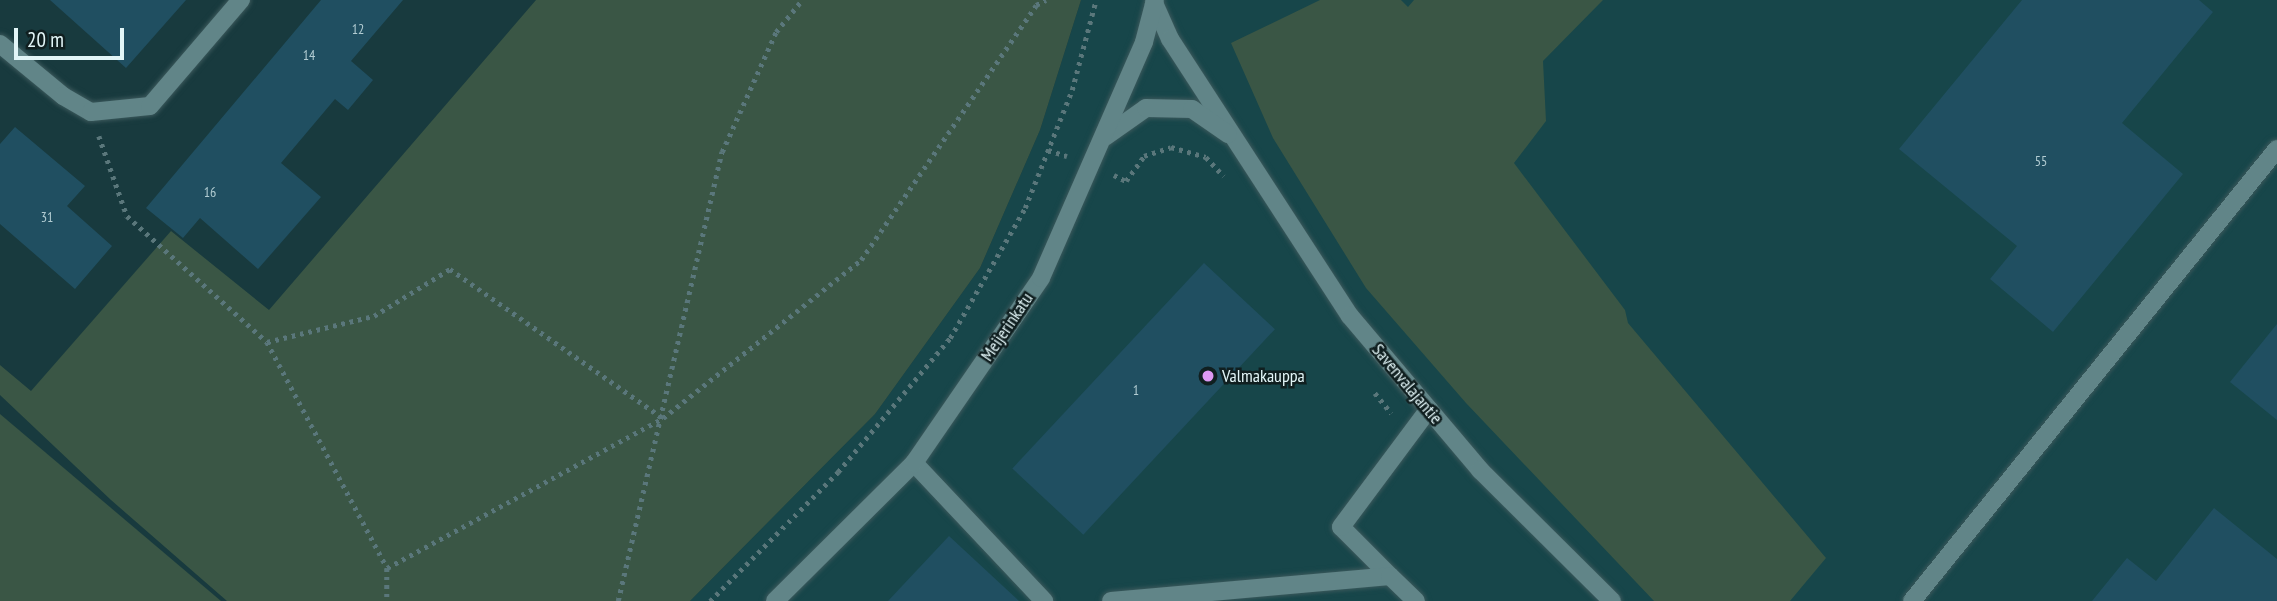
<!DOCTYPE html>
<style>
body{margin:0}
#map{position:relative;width:2277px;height:601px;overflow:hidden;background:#183a3e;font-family:"PT Sans Narrow",sans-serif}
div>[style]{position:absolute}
.built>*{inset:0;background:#17464a}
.green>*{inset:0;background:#3a5645}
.building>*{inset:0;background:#204f61;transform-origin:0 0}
.path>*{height:4.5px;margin-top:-2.25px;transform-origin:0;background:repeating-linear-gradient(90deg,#5a777b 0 3.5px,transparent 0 8.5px)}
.roads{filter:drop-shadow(0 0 2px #3b585b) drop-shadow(0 0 2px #3b585b)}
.minor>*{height:18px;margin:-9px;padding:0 9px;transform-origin:9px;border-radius:9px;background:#618588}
.dots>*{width:19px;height:19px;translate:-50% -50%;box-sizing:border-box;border:4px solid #101f20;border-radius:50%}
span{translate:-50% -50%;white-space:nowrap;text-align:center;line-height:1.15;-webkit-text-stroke:5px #101f20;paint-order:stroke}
.number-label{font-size:14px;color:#b2ccd2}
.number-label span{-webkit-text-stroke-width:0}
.street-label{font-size:18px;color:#e2f5f7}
.poi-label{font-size:18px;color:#e2f5f7}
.left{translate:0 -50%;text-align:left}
.scale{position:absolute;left:14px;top:28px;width:110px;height:32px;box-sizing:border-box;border:4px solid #e2f5f7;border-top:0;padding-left:9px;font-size:21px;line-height:24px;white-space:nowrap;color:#e2f5f7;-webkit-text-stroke:5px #101f20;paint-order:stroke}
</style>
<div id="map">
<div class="built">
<div style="clip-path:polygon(1081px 0,2277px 0,2277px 601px,690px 601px,875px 414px,980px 268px,1040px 130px)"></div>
</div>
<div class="green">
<div style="clip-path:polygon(536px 0,1081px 0,1040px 130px,980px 268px,875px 414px,690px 601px,227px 601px,111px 500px,0 395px,0 365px,31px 391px,171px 231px,269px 310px)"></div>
<div style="clip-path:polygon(1320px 0,1401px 0,1408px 7px,1414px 0,1603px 0,1543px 61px,1546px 121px,1514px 163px,1625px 310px,1628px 323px,1826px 558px,1790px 601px,1654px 601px,1466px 403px,1366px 288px,1273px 138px,1231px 43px)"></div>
<div style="clip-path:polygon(0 414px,221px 601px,0 601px)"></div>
</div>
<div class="building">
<div style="clip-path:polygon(50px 0,186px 0,126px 68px)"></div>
<div style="clip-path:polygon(321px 0,403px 0,351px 61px,373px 80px,348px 110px,335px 99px,281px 163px,321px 197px,258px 269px,200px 218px,183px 238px,146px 208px)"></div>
<div style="clip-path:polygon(2022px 0,2199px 0,2213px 12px,2122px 123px,2183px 174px,2053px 332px,1990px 279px,2017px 246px,1899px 149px)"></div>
<div style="clip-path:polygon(15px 127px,85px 186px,67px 206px,112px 246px,75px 289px,0 224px,0 144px)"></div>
<div style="left:1204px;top:263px;width:97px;height:281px;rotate:43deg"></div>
<div style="clip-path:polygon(2277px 324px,2277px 420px,2230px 382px)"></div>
<div style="clip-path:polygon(2214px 508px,2277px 559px,2277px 601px,2092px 601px,2127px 558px,2156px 581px)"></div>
<div style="clip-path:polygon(949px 536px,1019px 601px,888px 601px)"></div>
</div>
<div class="path">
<div style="left:99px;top:136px;width:85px;rotate:70.7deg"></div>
<div style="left:127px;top:216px;width:188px;rotate:42deg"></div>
<div style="left:267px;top:342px;width:256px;rotate:62deg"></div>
<div style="left:387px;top:568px;width:33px;rotate:90deg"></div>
<div style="left:1048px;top:150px;width:20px;rotate:18deg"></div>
<div style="left:1114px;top:175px;width:13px;rotate:27deg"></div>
<div style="left:1126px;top:181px;width:31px;rotate:-54deg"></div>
<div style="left:1144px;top:156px;width:28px;rotate:-18deg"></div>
<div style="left:1171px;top:147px;width:36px;rotate:16deg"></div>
<div style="left:1206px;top:157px;width:26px;rotate:47deg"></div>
<div style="left:267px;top:342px;width:110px;rotate:-13.7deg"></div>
<div style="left:374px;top:316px;width:89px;rotate:-31.7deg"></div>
<div style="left:450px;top:269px;width:260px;rotate:35deg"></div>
<div style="left:1375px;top:393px;width:26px;rotate:51deg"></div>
<div style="left:387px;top:568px;width:314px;rotate:-28.5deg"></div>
<div style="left:663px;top:418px;width:253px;rotate:-38.6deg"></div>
<div style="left:861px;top:260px;width:309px;rotate:-55.5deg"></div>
<div style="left:1036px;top:5px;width:11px;rotate:-27deg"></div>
<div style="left:618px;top:601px;width:461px;rotate:-77deg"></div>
<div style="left:722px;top:152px;width:132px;rotate:-65.8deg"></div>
<div style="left:776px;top:32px;width:41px;rotate:-50.9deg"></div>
<div style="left:710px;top:601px;width:182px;rotate:-45.2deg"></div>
<div style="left:838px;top:472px;width:175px;rotate:-50.1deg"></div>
<div style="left:950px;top:338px;width:150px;rotate:-60deg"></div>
<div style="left:1025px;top:208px;width:127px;rotate:-68.3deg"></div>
<div style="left:1072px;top:90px;width:93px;rotate:-75.1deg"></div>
</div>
<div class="roads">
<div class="minor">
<div style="left:1154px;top:3px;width:39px;rotate:66deg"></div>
<div style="left:1170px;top:39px;width:330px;rotate:57deg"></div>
<div style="left:1350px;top:316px;width:202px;rotate:49.8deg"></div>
<div style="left:1480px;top:470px;width:186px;rotate:44.8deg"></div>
<div style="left:0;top:44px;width:82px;rotate:39.5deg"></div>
<div style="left:63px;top:96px;width:32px;rotate:30deg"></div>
<div style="left:91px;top:112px;width:59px;rotate:-5.8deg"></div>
<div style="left:150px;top:106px;width:140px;rotate:-49.4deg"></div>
<div style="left:1105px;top:137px;width:50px;rotate:-35.3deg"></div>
<div style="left:1146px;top:108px;width:46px;rotate:1.2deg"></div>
<div style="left:1192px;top:109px;width:44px;rotate:34.8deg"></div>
<div style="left:914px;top:463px;width:190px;rotate:46.7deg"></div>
<div style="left:1390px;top:576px;width:69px;rotate:-135deg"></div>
<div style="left:1341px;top:527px;width:147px;rotate:-53.3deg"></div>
<div style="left:775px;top:601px;width:196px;rotate:-44.8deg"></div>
<div style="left:914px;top:463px;width:224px;rotate:-55.5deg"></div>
<div style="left:1041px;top:278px;width:257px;rotate:-66.4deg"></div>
<div style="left:1144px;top:42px;width:43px;rotate:-75.3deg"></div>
<div style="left:1111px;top:601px;width:280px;rotate:-5.1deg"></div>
<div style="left:1390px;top:576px;width:36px;rotate:44deg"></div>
<div style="left:1912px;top:601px;width:581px;rotate:-51.08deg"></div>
</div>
</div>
<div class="dots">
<div style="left:1208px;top:376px;background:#dd99f3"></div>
</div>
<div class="number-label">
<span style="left:358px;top:29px">12</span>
<span style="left:309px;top:55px">14</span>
<span style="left:2041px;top:161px">55</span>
<span style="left:210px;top:192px">16</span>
<span style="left:47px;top:217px">31</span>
<span style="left:1136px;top:390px">1</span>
</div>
<div class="street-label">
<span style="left:1007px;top:327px;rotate:-56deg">Meijerinkatu</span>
<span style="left:1407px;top:384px;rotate:50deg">Savenvalajantie</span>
</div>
<div class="poi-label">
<span class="left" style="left:1222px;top:376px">Valmakauppa</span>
</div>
<div class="scale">20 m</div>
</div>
